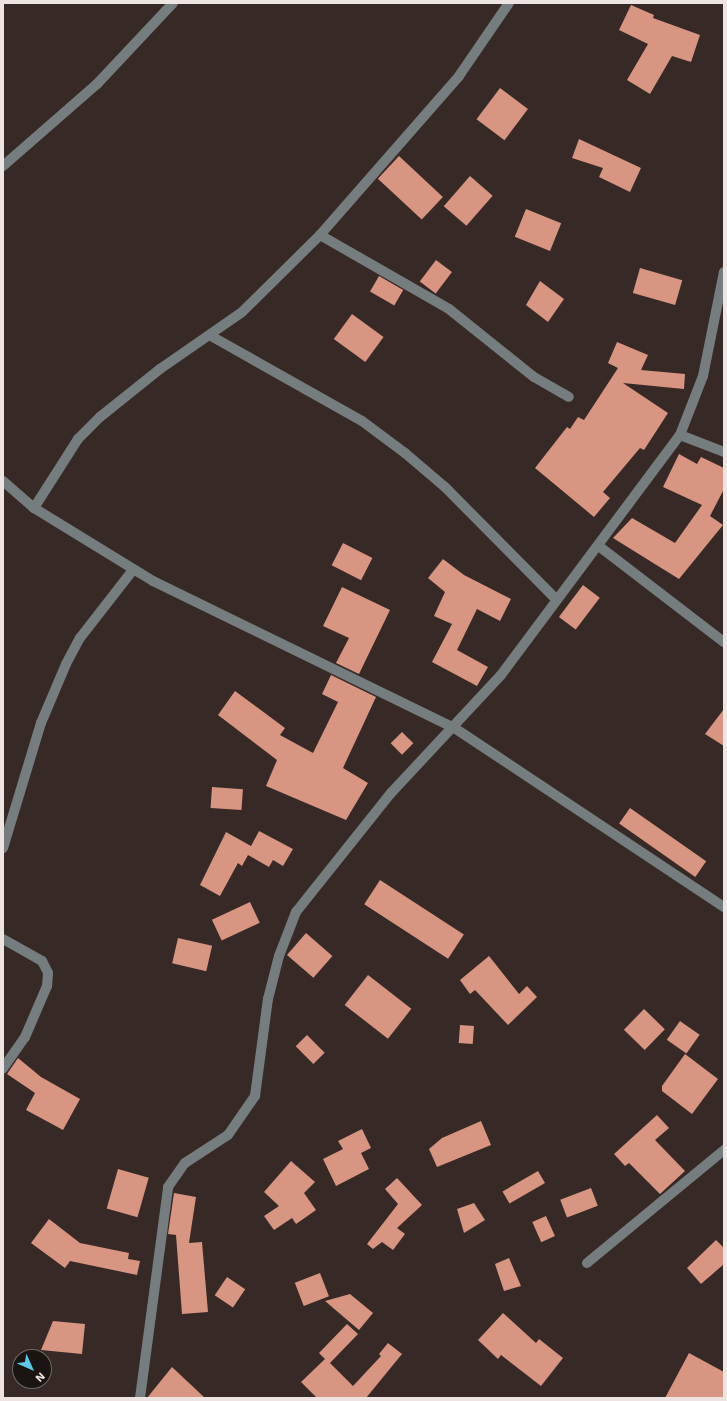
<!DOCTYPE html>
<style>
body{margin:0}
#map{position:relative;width:727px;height:1401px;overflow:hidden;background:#372926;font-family:"Work Sans",sans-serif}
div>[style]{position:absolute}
.building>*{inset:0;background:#d79582;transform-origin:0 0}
.minor>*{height:10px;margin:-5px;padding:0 5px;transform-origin:5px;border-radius:5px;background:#767d7f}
span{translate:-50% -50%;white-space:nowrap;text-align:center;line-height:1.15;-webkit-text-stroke:4px #1a1412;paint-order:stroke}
.frame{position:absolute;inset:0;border:4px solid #eee5e3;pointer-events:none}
.north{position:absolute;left:12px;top:1349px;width:40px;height:40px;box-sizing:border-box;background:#1a1412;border:1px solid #6f6866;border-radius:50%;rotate:135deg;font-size:11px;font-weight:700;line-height:16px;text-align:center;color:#eee5e3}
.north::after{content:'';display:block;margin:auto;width:14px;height:18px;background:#5bc8e6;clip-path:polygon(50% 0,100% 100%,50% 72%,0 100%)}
</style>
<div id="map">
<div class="building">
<div style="clip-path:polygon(631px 5px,654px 15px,653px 18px,700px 35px,691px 62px,672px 56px,650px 94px,627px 80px,648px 44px,619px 30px)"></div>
<div style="left:500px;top:88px;width:35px;height:39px;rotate:37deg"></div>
<div style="clip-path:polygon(579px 139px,641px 168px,630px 192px,599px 177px,603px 168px,572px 158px)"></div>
<div style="left:399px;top:156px;width:60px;height:31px;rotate:43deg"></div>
<div style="left:470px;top:176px;width:30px;height:40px;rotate:41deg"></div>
<div style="left:526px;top:209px;width:38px;height:30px;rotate:22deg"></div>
<div style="left:436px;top:260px;width:20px;height:27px;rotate:37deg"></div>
<div style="left:640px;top:268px;width:44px;height:26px;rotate:16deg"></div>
<div style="left:379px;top:276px;width:28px;height:18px;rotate:30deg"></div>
<div style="clip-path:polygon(540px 281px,564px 299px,548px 322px,526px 305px)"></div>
<div style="left:352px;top:314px;width:39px;height:31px;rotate:36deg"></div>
<div style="clip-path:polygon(617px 342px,648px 355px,641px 370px,685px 374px,684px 389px,623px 383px,668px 413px,644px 450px,640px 448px,603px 492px,610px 498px,594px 517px,535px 468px,567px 427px,570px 429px,578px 417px,584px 420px,618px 368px,608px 363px)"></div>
<div style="clip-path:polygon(679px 454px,697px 464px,701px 457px,724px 468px,724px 489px,710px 516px,723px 525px,679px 579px,613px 538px,632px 518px,675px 543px,702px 505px,663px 487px)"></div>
<div style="left:343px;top:543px;width:33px;height:25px;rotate:27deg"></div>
<div style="clip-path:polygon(443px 559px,464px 575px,511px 599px,500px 621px,477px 609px,457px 650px,488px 667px,477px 686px,432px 662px,452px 624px,434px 616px,445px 592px,428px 578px)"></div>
<div style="left:583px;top:585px;width:21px;height:40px;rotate:37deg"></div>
<div style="clip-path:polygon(342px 587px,390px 610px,359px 674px,336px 663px,349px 638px,323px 626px)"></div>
<div style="clip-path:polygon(331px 675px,376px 697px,343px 768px,368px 783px,346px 820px,266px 786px,277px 760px,218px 715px,235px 691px,285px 728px,280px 735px,313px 753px,338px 702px,322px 694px)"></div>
<div style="clip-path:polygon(724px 709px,724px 746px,705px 734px)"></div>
<div style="left:402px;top:732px;width:16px;height:16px;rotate:45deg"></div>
<div style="left:212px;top:787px;width:31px;height:21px;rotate:4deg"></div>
<div style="left:630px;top:808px;width:93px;height:19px;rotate:35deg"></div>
<div style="clip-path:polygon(259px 831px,293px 849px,283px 866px,273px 860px,269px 867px,248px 855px,242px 866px,238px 863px,220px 896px,200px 885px,226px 832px,251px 846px)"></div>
<div style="left:380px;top:880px;width:100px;height:29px;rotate:33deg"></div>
<div style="left:250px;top:902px;width:23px;height:42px;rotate:65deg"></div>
<div style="left:306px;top:933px;width:35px;height:29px;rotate:41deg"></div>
<div style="left:178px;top:938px;width:35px;height:26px;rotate:13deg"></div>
<div style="clip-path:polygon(489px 956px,519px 994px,527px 986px,537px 997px,508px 1025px,475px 990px,470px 994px,460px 980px)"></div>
<div style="left:368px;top:975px;width:55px;height:38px;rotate:38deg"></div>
<div style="left:644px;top:1009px;width:29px;height:29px;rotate:44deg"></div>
<div style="left:680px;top:1021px;width:24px;height:23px;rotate:35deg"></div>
<div style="left:460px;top:1025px;width:14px;height:18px;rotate:4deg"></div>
<div style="left:307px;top:1035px;width:25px;height:16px;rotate:45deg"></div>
<div style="clip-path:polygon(685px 1054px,718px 1079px,692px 1114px,662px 1091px,662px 1086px)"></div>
<div style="clip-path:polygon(18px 1058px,41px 1077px,80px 1099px,63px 1130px,26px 1110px,35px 1093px,7px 1074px)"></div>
<div style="clip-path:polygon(657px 1115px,669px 1128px,655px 1140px,685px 1171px,660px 1194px,629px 1163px,625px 1166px,614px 1154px)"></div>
<div style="clip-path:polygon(481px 1121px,491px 1145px,437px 1167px,429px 1149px,442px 1138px)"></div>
<div style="clip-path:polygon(362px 1129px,371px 1148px,361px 1153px,369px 1169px,336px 1186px,323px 1159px,343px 1149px,338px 1141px)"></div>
<div style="clip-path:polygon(291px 1161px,315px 1182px,304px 1193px,316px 1210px,296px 1224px,292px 1218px,274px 1230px,264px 1216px,279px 1206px,264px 1192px)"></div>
<div style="left:118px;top:1169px;width:32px;height:41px;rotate:16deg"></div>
<div style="left:538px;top:1171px;width:14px;height:41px;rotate:60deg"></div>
<div style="clip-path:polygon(397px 1178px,422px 1205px,397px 1228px,405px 1234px,393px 1250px,382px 1242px,373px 1249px,367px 1244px,398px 1204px,385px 1189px)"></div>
<div style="left:591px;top:1188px;width:19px;height:33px;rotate:69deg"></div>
<div style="clip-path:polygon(174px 1193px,196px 1197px,189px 1243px,202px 1242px,208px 1312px,182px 1314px,176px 1235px,168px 1234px)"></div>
<div style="clip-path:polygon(474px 1203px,485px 1220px,464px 1233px,457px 1209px)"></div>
<div style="left:546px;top:1216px;width:22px;height:15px;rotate:66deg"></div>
<div style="clip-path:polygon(49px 1219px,80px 1243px,129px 1253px,128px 1259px,140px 1261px,137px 1275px,70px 1261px,65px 1268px,31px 1243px)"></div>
<div style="clip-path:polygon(716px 1240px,724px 1248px,724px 1264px,701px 1284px,687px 1268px)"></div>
<div style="clip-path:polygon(509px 1258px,521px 1286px,504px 1291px,495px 1264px)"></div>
<div style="left:320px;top:1273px;width:25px;height:27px;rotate:69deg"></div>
<div style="left:227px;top:1277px;width:22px;height:22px;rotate:34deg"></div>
<div style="clip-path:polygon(350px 1294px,373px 1313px,359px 1330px,325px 1301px)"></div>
<div style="clip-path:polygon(503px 1313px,536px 1343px,539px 1339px,563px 1358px,541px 1386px,501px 1355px,498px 1359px,478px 1340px)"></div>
<div style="clip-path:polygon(53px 1321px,85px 1324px,82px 1354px,41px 1350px)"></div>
<div style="clip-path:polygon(347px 1324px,358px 1334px,330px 1363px,353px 1386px,381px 1356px,379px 1354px,388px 1343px,402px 1354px,366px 1398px,317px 1398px,301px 1382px,325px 1359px,319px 1353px)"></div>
<div style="clip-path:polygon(689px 1353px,724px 1372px,724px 1398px,665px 1398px)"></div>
<div style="clip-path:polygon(172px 1367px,205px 1398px,147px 1398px)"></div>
</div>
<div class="minor">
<div style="left:3px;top:166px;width:125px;rotate:-41.1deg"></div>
<div style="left:97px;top:84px;width:111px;rotate:-46.8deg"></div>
<div style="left:320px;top:235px;width:149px;rotate:29.8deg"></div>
<div style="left:449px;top:309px;width:109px;rotate:38.7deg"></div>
<div style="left:534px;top:377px;width:40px;rotate:29.7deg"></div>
<div style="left:211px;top:336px;width:173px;rotate:29.4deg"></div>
<div style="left:362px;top:421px;width:54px;rotate:36.7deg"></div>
<div style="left:405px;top:453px;width:52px;rotate:40.4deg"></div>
<div style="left:445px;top:487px;width:156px;rotate:45.3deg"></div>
<div style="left:680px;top:435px;width:47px;rotate:21.1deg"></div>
<div style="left:3px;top:481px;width:41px;rotate:41.1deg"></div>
<div style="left:34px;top:508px;width:140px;rotate:31.5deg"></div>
<div style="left:153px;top:581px;width:334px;rotate:26deg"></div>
<div style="left:453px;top:727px;width:325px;rotate:33.6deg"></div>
<div style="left:34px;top:508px;width:82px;rotate:-57.5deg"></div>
<div style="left:78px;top:439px;width:31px;rotate:-45deg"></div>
<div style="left:100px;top:417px;width:77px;rotate:-38.7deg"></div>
<div style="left:160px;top:369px;width:98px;rotate:-34.7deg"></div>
<div style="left:241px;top:313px;width:111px;rotate:-44.6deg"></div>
<div style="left:320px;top:235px;width:211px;rotate:-48.8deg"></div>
<div style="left:459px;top:76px;width:88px;rotate:-55.6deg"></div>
<div style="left:600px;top:547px;width:156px;rotate:37.5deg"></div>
<div style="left:3px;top:848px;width:131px;rotate:-73.1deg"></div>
<div style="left:41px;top:723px;width:64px;rotate:-67deg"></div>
<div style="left:66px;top:664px;width:30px;rotate:-62deg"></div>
<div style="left:80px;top:638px;width:86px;rotate:-52.1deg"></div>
<div style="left:3px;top:939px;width:45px;rotate:29.4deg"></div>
<div style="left:42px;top:961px;width:13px;rotate:63deg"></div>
<div style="left:48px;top:973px;width:13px;rotate:94deg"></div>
<div style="left:47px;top:986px;width:56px;rotate:113.3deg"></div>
<div style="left:25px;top:1037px;width:39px;rotate:125deg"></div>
<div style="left:587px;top:1263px;width:178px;rotate:-39.5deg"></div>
<div style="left:140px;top:1398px;width:213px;rotate:-82.4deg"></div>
<div style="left:168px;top:1187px;width:29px;rotate:-55deg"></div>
<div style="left:185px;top:1163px;width:51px;rotate:-33.1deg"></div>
<div style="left:228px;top:1135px;width:47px;rotate:-55.3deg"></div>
<div style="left:255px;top:1096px;width:98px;rotate:-82.4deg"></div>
<div style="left:268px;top:999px;width:44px;rotate:-75.7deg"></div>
<div style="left:279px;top:956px;width:47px;rotate:-68.9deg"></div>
<div style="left:296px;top:912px;width:152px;rotate:-51.4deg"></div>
<div style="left:391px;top:793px;width:161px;rotate:-47deg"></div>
<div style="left:501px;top:675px;width:299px;rotate:-53.3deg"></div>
<div style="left:680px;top:435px;width:63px;rotate:-68.7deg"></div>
<div style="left:703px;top:376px;width:106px;rotate:-78.6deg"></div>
</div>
<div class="frame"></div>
<div class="north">N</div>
</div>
